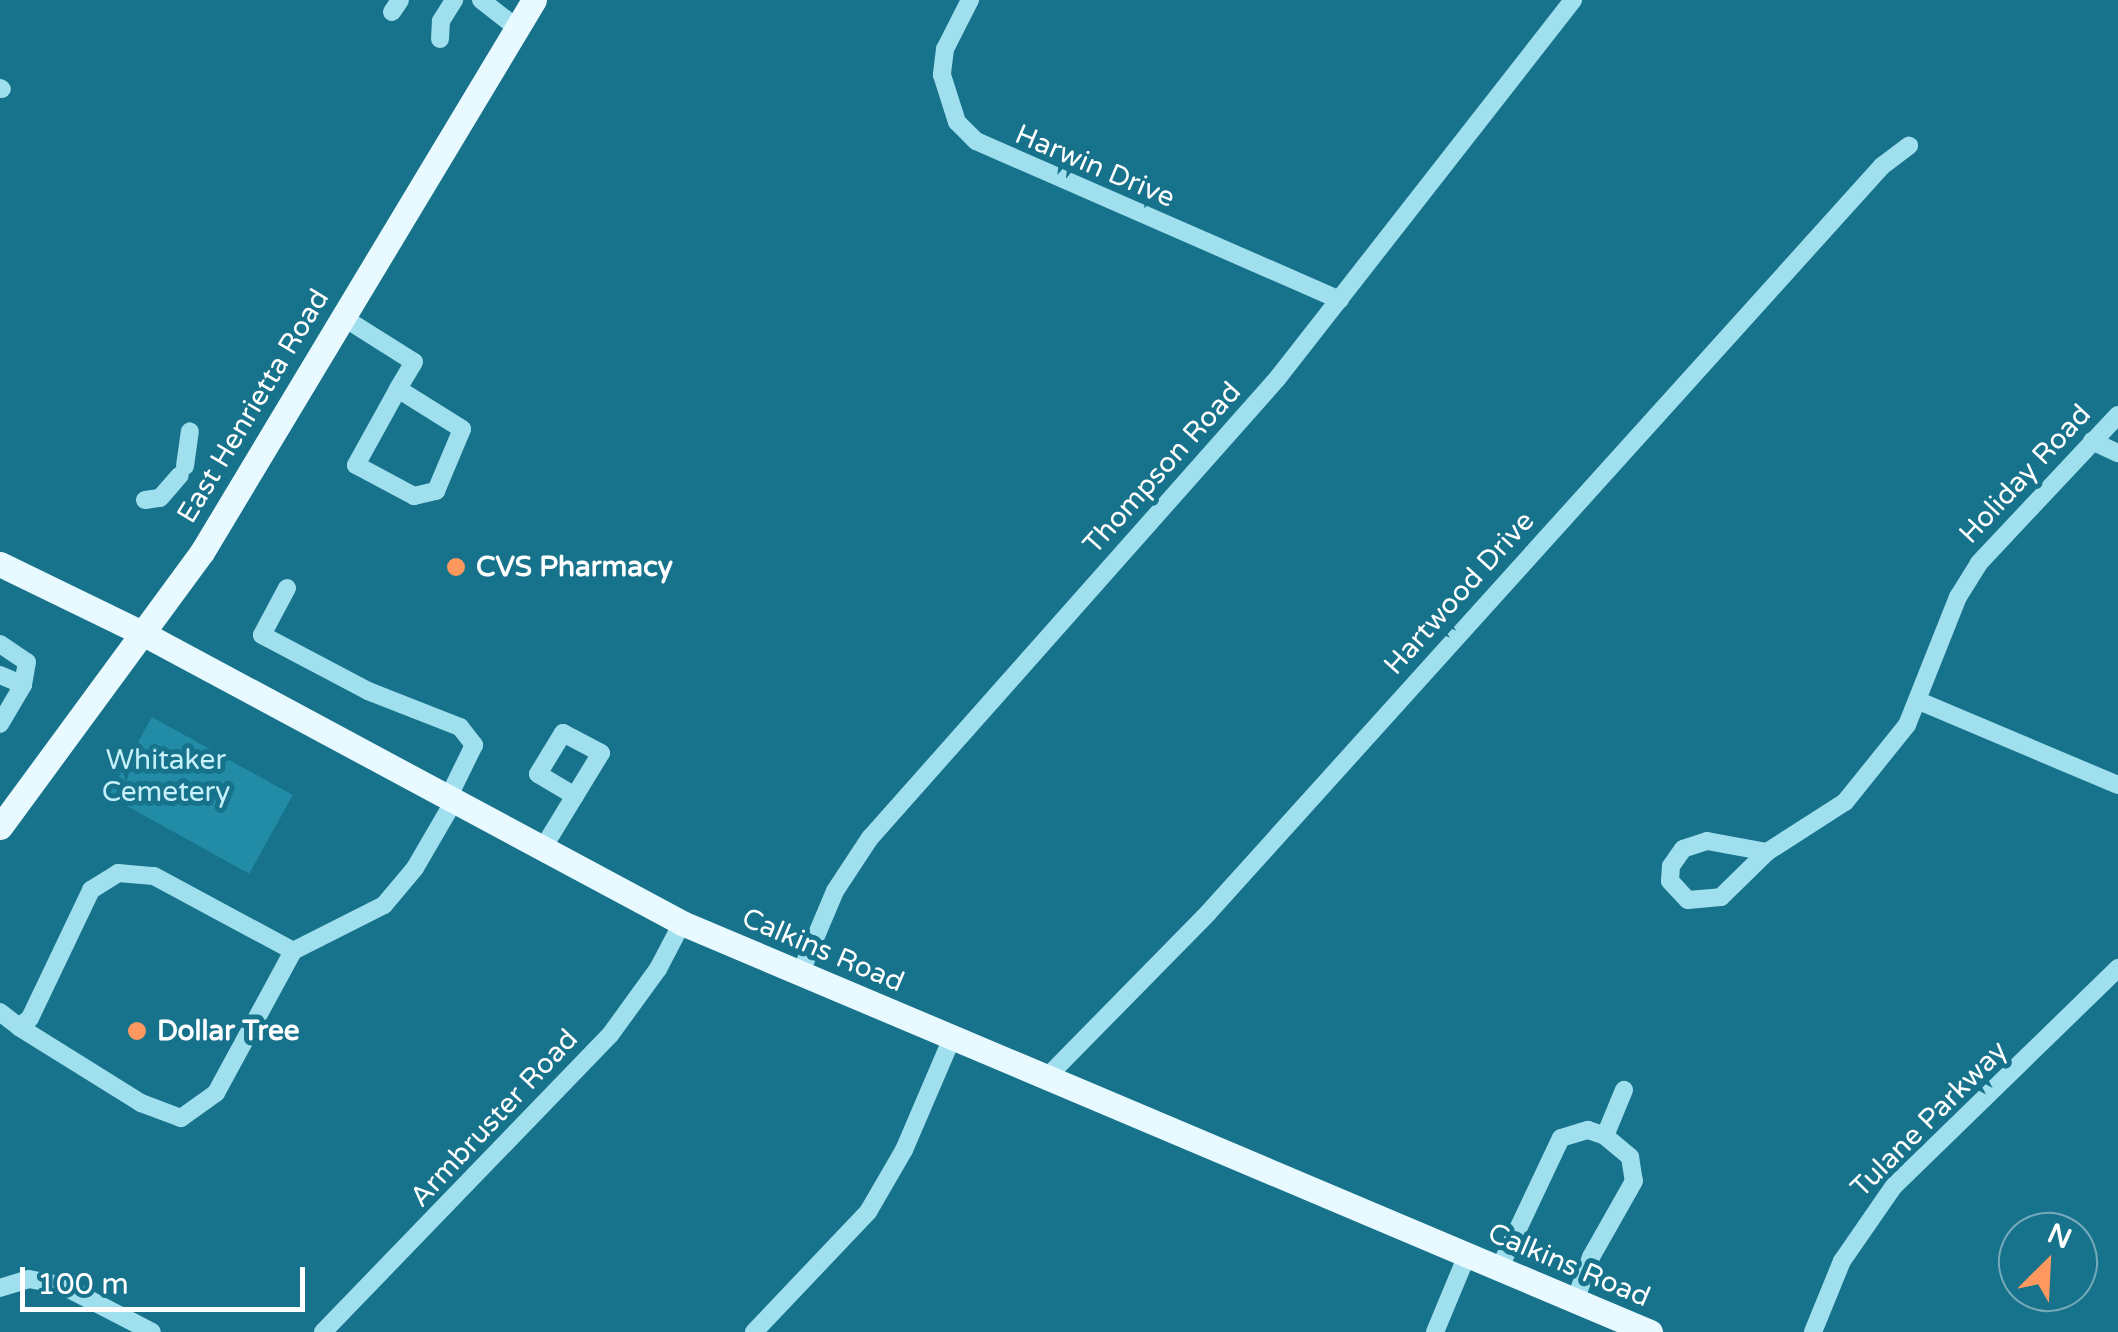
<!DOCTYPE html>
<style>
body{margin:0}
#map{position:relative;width:2118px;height:1332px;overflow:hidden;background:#17728b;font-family:"Varela Round",sans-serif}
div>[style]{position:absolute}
.green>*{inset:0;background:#228ca6;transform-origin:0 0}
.minor>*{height:18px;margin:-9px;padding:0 9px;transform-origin:9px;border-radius:9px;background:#a0dfee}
.major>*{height:25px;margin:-12.5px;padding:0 12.5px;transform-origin:12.5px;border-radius:12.5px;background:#e8f9ff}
.dots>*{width:28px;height:28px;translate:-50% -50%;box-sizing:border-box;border:5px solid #17728b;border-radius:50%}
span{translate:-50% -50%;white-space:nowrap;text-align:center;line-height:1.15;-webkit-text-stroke:10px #17728b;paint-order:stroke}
.street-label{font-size:28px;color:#fff}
.poi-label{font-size:28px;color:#fff;font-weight:700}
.left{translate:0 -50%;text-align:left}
.park-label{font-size:28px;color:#c6f0fa}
.north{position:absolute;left:1998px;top:1212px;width:100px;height:100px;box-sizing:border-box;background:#17728b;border:2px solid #74aab9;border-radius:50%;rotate:24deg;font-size:28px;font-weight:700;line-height:40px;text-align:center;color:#fff}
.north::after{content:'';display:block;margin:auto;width:35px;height:45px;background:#ff985e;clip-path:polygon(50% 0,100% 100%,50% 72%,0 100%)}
.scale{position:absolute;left:20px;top:1267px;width:285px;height:45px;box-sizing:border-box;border:5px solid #fff;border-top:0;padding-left:12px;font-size:30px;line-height:35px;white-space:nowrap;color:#fff;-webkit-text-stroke:8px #17728b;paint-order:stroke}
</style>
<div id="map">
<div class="green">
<div style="left:152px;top:717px;width:161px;height:90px;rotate:29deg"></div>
</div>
<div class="minor">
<div style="left:481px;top:0;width:46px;rotate:37.9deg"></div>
<div style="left:970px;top:0;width:55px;rotate:117deg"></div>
<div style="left:945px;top:49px;width:26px;rotate:97deg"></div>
<div style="left:942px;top:75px;width:49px;rotate:72.3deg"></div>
<div style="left:957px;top:122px;width:27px;rotate:45deg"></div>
<div style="left:976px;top:141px;width:397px;rotate:23.6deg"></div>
<div style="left:392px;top:12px;width:14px;rotate:-56deg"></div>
<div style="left:440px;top:39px;width:18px;rotate:-87deg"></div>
<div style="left:441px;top:21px;width:25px;rotate:-58deg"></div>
<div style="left:0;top:88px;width:2px;rotate:27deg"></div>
<div style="left:341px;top:316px;width:86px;rotate:32.2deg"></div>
<div style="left:414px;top:362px;width:31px;rotate:121deg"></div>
<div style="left:398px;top:389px;width:87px;rotate:118.9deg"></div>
<div style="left:356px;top:465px;width:66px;rotate:28.1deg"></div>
<div style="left:414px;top:496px;width:23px;rotate:-13deg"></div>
<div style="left:436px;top:491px;width:67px;rotate:-67.2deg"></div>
<div style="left:462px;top:429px;width:75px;rotate:-148deg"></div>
<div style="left:2092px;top:441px;width:29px;rotate:25deg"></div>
<div style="left:185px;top:466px;width:35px;rotate:-82deg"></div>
<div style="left:145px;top:500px;width:15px;rotate:-8deg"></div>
<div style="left:160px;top:498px;width:30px;rotate:-49deg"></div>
<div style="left:287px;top:588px;width:53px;rotate:118deg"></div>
<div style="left:262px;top:635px;width:120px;rotate:27.8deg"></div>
<div style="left:368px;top:691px;width:99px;rotate:21.4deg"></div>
<div style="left:460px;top:727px;width:23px;rotate:52deg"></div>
<div style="left:474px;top:745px;width:59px;rotate:116.1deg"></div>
<div style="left:0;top:644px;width:32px;rotate:34deg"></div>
<div style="left:27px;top:662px;width:23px;rotate:100deg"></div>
<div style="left:0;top:675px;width:25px;rotate:23deg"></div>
<div style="left:23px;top:685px;width:45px;rotate:120.5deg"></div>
<div style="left:1919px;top:701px;width:216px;rotate:22.9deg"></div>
<div style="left:543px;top:848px;width:111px;rotate:-58.6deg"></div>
<div style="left:601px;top:753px;width:43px;rotate:-152.2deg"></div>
<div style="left:563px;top:733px;width:48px;rotate:121.4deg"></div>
<div style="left:538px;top:774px;width:43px;rotate:30.7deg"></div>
<div style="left:1767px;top:852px;width:61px;rotate:-169.6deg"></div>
<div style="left:1707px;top:841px;width:25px;rotate:162deg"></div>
<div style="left:1683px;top:849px;width:21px;rotate:125deg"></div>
<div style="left:1671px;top:866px;width:15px;rotate:94deg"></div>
<div style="left:1670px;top:881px;width:26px;rotate:47deg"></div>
<div style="left:1688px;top:900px;width:33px;rotate:-5deg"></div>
<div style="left:1721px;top:897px;width:64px;rotate:-44.4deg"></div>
<div style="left:1767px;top:852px;width:93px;rotate:-32.7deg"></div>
<div style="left:1845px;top:802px;width:99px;rotate:-51.2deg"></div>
<div style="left:1907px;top:725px;width:138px;rotate:-68.3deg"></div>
<div style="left:1958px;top:597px;width:40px;rotate:-58deg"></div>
<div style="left:1979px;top:563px;width:203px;rotate:-46.8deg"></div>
<div style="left:800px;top:974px;width:90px;rotate:-67.1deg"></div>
<div style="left:835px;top:891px;width:64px;rotate:-56.6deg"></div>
<div style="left:870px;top:838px;width:613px;rotate:-48.44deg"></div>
<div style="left:1277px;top:379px;width:481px;rotate:-52deg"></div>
<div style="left:0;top:1012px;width:24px;rotate:38deg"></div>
<div style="left:19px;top:1027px;width:14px;rotate:-39deg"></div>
<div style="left:30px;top:1018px;width:142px;rotate:-64.5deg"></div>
<div style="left:91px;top:890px;width:32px;rotate:-32deg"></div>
<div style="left:118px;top:873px;width:36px;rotate:5deg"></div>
<div style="left:154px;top:876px;width:158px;rotate:28.3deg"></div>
<div style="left:19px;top:1027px;width:144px;rotate:31.9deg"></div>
<div style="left:141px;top:1103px;width:43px;rotate:20.6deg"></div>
<div style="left:181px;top:1118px;width:43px;rotate:-35.5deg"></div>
<div style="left:216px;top:1093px;width:162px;rotate:-61.5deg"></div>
<div style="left:293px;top:951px;width:102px;rotate:-26.8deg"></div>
<div style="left:384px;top:905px;width:48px;rotate:-50deg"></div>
<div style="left:415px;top:868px;width:78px;rotate:-59.8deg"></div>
<div style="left:1048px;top:1076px;width:228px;rotate:-45.5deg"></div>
<div style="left:1208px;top:913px;width:1006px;rotate:-47.94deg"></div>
<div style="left:1882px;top:166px;width:34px;rotate:-37deg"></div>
<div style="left:1605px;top:1136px;width:50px;rotate:-67.6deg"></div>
<div style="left:1499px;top:1269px;width:145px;rotate:-64.7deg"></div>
<div style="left:1561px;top:1138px;width:28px;rotate:-17deg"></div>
<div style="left:1588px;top:1130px;width:18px;rotate:19deg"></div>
<div style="left:1605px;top:1136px;width:33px;rotate:40deg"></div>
<div style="left:1630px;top:1157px;width:24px;rotate:81deg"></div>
<div style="left:1634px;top:1181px;width:87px;rotate:119.5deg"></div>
<div style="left:1591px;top:1257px;width:47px;rotate:110deg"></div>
<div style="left:0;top:1288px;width:30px;rotate:-17deg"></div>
<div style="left:29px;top:1279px;width:33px;rotate:11deg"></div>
<div style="left:61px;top:1285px;width:102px;rotate:27.3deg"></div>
<div style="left:323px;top:1332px;width:413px;rotate:-46deg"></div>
<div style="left:610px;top:1035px;width:82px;rotate:-54deg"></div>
<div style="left:658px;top:969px;width:52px;rotate:-62.4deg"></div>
<div style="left:754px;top:1332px;width:166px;rotate:-46.5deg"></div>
<div style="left:868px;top:1212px;width:72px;rotate:-59.9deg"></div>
<div style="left:904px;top:1150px;width:122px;rotate:-66.8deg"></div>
<div style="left:1435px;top:1332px;width:83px;rotate:-67.4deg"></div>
<div style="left:1813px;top:1332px;width:77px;rotate:-67.8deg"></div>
<div style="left:1842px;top:1261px;width:91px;rotate:-55.3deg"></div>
<div style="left:1894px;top:1186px;width:313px;rotate:-44.2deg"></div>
</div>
<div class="major">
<div style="left:0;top:564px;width:160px;rotate:25.9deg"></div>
<div style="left:144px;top:634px;width:611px;rotate:28.24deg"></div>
<div style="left:682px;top:923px;width:1051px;rotate:22.91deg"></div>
<div style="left:0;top:827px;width:341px;rotate:-53.7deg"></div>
<div style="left:202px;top:552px;width:644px;rotate:-58.98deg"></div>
</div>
<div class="dots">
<div style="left:456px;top:567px;background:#ff985e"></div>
<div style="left:137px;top:1031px;background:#ff985e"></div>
</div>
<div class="street-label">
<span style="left:1095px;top:166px;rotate:23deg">Harwin Drive</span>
<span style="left:253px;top:406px;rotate:-59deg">East Henrietta Road</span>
<span style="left:1162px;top:468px;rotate:-48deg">Thompson Road</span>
<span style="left:2025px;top:474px;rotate:-47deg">Holiday Road</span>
<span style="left:1459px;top:593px;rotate:-48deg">Hartwood Drive</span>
<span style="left:823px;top:950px;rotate:23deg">Calkins Road</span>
<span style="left:494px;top:1118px;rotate:-47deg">Armbruster Road</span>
<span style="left:1929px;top:1119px;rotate:-45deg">Tulane Parkway</span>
<span style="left:1569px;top:1265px;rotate:23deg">Calkins Road</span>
</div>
<div class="poi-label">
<span class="left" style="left:476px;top:567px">CVS Pharmacy</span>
<span class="left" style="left:157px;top:1031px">Dollar Tree</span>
</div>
<div class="park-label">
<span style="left:166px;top:776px">Whitaker<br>Cemetery</span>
</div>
<div class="north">N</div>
<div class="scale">100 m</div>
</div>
